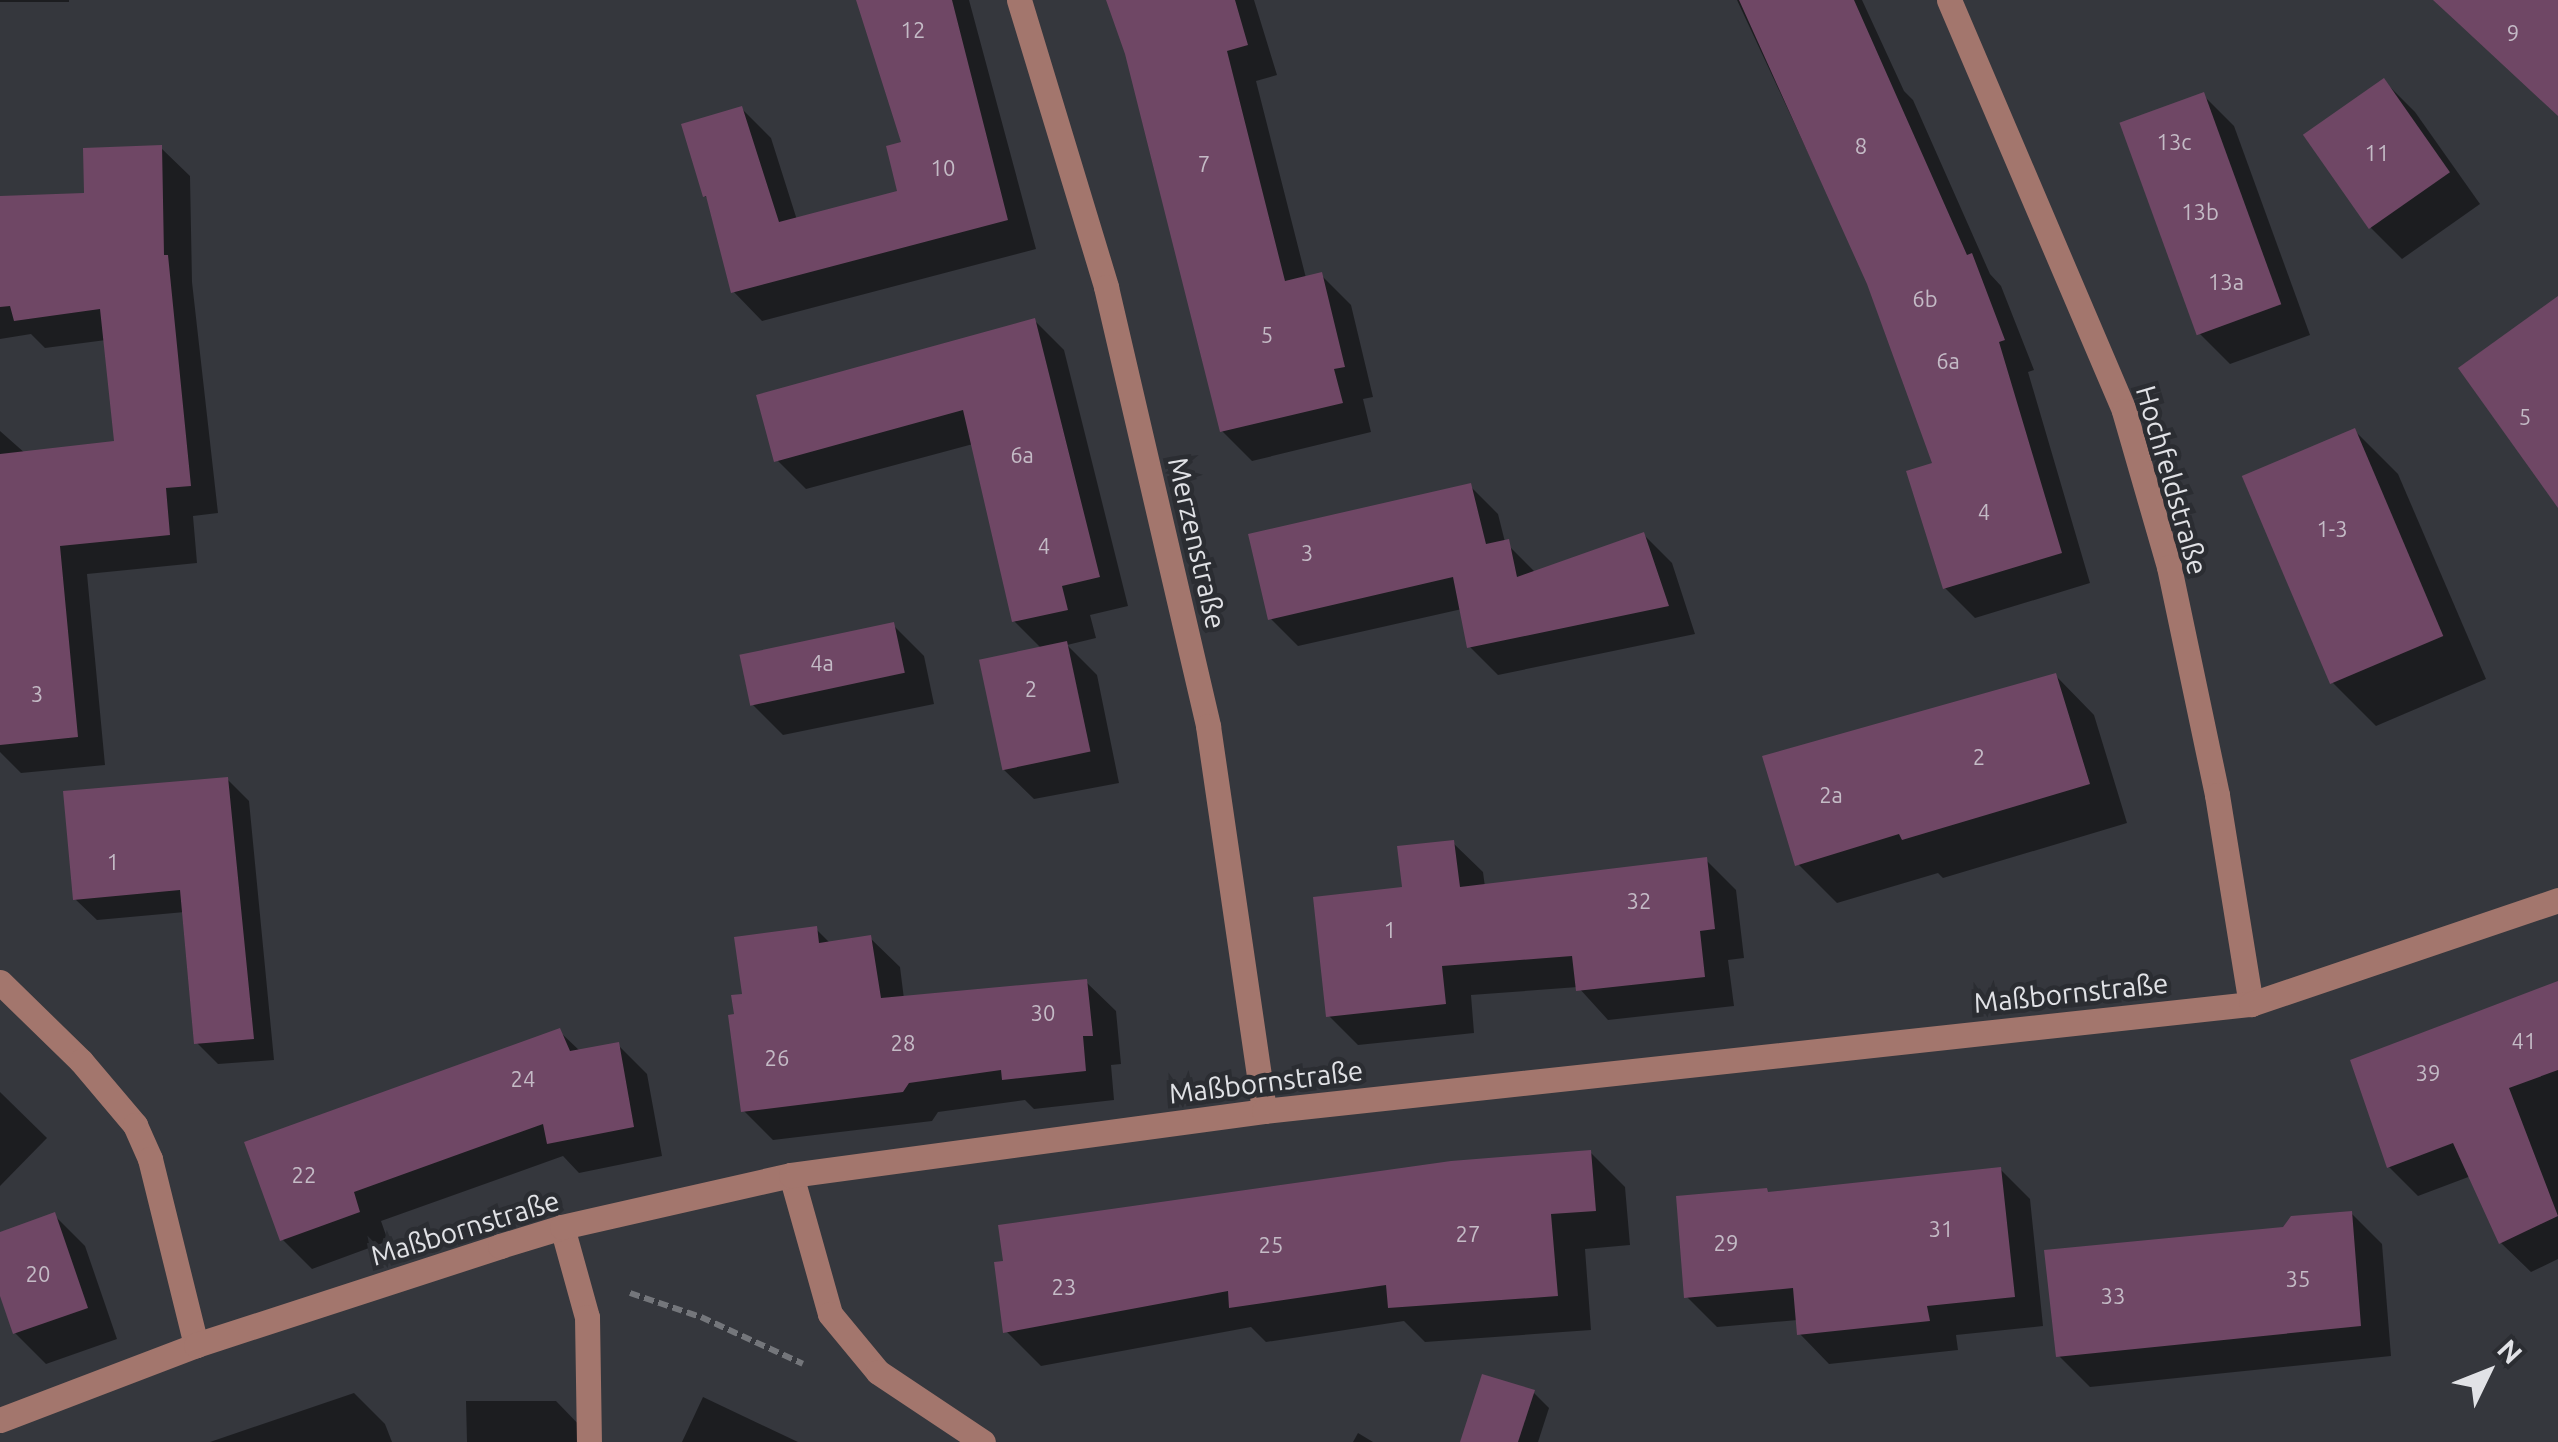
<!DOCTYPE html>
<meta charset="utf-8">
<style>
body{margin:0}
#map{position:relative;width:2558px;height:1442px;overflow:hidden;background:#35373d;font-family:Ubuntu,sans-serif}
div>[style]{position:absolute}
.shadow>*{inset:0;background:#0007;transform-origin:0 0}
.building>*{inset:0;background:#6f4765;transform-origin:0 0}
.path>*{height:6px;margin-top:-3px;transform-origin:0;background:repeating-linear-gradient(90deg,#74767b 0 10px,transparent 0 15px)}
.minor>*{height:25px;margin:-12.5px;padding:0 12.5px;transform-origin:12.5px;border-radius:12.5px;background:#a3766d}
span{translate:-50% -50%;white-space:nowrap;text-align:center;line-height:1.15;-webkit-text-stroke:9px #2b2d32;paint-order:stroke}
.number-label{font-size:22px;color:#c4bbc6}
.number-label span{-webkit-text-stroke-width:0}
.street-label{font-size:28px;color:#e1e2e6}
.north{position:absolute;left:2438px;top:1322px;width:100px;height:100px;-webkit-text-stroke:8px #2b2d32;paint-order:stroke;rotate:47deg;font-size:28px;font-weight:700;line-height:40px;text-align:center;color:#e1e2e6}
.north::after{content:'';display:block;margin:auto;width:35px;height:45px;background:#e1e2e6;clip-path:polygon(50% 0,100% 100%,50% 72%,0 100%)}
</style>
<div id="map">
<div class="shadow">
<div style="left:0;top:0;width:69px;height:2px"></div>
<div style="clip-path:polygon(857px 0,969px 0,1036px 249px,762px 321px,733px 291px,710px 201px,705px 196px,742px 109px,771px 138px,797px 220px,914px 191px,905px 144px)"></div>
<div style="clip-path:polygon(1108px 0,1254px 0,1277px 75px,1256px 81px,1306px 278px,1321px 275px,1351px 305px,1373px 397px,1363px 399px,1371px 432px,1252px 461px,1222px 431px,1127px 53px)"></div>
<div style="clip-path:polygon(1737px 0,1862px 0,1904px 91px,1913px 100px,1990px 274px,2001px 286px,2034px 370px,2028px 372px,2090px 583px,1975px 618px,1945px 588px,1935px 465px,1871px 288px)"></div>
<div style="clip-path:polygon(2384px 81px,2415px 112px,2480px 204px,2402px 259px,2371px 228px)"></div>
<div style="clip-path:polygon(2203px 95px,2234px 126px,2310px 335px,2230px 364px,2199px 333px)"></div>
<div style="clip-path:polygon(161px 148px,190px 176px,192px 282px,218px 513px,193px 516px,197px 563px,87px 574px,105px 765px,21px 773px,0 752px,0 431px,26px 454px,117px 443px,106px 340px,45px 348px,31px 334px,0 339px,0 198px,87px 195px)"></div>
<div style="clip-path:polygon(1035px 321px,1064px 350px,1128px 606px,1090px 615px,1096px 638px,1067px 645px,1097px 675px,1119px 783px,1034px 799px,1003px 769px,1042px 649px,1014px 621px,973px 444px,806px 489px,777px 460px)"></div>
<div style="clip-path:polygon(2355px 431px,2398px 474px,2486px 679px,2376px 726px,2333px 683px)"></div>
<div style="clip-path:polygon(1470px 486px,1498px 514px,1505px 542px,1536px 573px,1644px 535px,1672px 563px,1695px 634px,1498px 675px,1470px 647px,1462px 609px,1298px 646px,1270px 618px)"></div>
<div style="clip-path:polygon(893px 625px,924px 656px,934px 704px,783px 735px,752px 704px)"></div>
<div style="clip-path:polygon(2056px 676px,2094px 715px,2127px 823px,1943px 878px,1938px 873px,1837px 903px,1798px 864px)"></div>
<div style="clip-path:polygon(227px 779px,249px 801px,274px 1060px,218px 1064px,197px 1043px,185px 912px,97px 920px,75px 899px)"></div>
<div style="clip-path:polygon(1453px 843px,1483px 872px,1485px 887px,1706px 860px,1736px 890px,1744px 958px,1728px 960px,1734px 1006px,1608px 1020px,1578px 987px,1471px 995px,1474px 1033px,1358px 1045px,1328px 1015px,1405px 889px)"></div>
<div style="clip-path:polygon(816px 929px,830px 943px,870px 938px,900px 967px,904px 999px,1086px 982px,1116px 1011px,1121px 1064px,1111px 1065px,1114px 1100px,1034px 1109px,1025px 1100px,938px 1112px,932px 1121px,773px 1140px,744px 1111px,736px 1016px,745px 996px)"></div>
<div style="clip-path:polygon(2558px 991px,2558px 1259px,2531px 1272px,2501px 1243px,2471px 1176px,2418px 1196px,2389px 1167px)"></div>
<div style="clip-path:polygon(559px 1031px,581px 1052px,618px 1045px,647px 1074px,662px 1156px,579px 1173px,563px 1156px,381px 1221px,388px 1241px,312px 1269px,282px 1239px)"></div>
<div style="clip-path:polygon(0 1092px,47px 1138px,0 1186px)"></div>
<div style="clip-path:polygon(1590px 1152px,1625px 1187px,1630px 1245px,1585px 1249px,1591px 1330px,1425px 1342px,1404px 1321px,1266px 1342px,1251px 1327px,1041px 1366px,1006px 1331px)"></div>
<div style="clip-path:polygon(2000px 1169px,2030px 1199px,2043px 1326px,1956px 1335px,1958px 1350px,1829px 1364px,1800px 1334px,1798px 1320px,1717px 1327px,1687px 1297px,1770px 1194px)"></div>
<div style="clip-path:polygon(2351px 1213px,2382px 1244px,2391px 1356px,2090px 1387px,2059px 1356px,2285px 1230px)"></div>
<div style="clip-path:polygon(54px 1215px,85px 1246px,117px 1339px,46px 1364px,15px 1333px,0 1289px,0 1234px)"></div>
<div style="clip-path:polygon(354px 1393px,385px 1424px,392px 1442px,210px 1442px)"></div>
<div style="clip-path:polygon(1534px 1393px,1549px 1408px,1538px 1442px,1463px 1442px)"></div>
<div style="clip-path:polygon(703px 1397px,798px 1442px,682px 1442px)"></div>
<div style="clip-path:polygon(466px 1401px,556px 1401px,586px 1432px,587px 1442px,467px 1442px)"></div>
<div style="clip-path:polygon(1358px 1433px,1373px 1442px,1353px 1442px)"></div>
</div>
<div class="building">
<div style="clip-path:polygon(856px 0,952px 0,1008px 220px,731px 293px,706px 196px,703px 197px,681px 124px,742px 106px,779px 222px,897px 191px,886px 146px,901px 142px)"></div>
<div style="clip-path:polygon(1106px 0,1235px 0,1248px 45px,1227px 51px,1285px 281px,1322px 272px,1345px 367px,1334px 369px,1343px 403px,1220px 432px,1125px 54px)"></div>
<div style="clip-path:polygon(1739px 0,1854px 0,1967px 255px,1972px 253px,2005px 340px,1999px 342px,2062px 553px,1943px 589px,1906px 471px,1932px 463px,1867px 284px)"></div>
<div style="clip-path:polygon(2433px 0,2558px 0,2558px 116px,2459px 24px)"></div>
<div style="left:2384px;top:78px;width:115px;height:99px;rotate:55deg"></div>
<div style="left:2204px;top:92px;width:226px;height:90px;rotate:70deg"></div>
<div style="clip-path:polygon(162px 145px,164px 255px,168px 255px,191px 486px,166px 488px,170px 535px,60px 546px,78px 737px,0 745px,0 454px,114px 441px,100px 309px,14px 321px,10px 306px,0 307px,0 196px,84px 193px,83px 148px)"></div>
<div style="clip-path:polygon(2558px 296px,2558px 508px,2458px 368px)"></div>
<div style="clip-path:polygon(1035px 318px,1100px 577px,1062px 586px,1068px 610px,1012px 622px,963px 410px,774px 462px,756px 395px)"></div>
<div style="left:2355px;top:428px;width:226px;height:123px;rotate:67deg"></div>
<div style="clip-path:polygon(1471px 483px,1486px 544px,1509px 539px,1517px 577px,1644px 532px,1669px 606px,1467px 648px,1453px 577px,1268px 620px,1248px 534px)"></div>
<div style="left:894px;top:622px;width:52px;height:158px;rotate:78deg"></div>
<div style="left:1067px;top:641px;width:113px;height:90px;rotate:78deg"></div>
<div style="clip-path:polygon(2056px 673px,2090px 784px,1902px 840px,1899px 834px,1795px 866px,1762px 756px)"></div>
<div style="clip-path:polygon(228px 777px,254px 1039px,194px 1044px,180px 890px,73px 900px,63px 791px)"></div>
<div style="clip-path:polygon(1454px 840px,1460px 887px,1707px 857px,1715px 929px,1700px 931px,1705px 977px,1576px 991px,1572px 956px,1442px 966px,1446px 1004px,1326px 1017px,1313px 897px,1402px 887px,1397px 846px)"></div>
<div style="clip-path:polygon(817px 926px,819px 943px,871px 935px,881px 998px,1087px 979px,1093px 1036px,1083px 1036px,1086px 1071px,1002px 1080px,1001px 1070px,909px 1083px,903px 1092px,741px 1112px,728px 1015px,734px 1014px,731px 995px,742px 994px,734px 937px)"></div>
<div style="clip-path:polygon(2558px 981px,2558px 1070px,2509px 1088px,2558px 1216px,2499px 1244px,2453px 1143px,2387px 1168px,2350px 1060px)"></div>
<div style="clip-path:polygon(560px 1028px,570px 1051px,619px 1042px,634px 1127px,547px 1144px,543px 1124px,354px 1192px,360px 1212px,280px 1241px,244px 1142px)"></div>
<div style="clip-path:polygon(1591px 1150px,1596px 1211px,1551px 1214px,1558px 1296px,1388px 1308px,1386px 1285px,1229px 1308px,1228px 1291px,1003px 1333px,994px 1262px,1003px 1261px,998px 1225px,1451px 1161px)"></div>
<div style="clip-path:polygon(2001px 1167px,2015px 1297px,1927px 1306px,1930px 1321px,1797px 1335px,1793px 1288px,1684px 1298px,1676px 1196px,1767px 1188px,1768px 1192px)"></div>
<div style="clip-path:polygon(2352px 1211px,2361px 1326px,2056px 1357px,2044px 1250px,2283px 1227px,2291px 1216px)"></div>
<div style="clip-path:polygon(55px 1212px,88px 1308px,13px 1334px,0 1296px,0 1232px)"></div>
<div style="clip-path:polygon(1482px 1374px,1535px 1390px,1518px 1442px,1460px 1442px)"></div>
</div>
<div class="path">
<div style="left:630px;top:1293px;width:75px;rotate:18.7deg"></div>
<div style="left:701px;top:1317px;width:112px;rotate:24.7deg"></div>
</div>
<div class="minor">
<div style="left:1019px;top:0;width:300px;rotate:73.1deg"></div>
<div style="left:1106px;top:287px;width:451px;rotate:76.9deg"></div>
<div style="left:1208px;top:726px;width:389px;rotate:81.7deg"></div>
<div style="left:1949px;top:0;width:447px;rotate:66.9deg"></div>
<div style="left:2124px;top:411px;width:162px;rotate:73.9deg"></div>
<div style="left:2169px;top:567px;width:233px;rotate:78.1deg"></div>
<div style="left:2217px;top:795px;width:212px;rotate:80.8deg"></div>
<div style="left:0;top:982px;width:113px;rotate:44.3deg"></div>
<div style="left:81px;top:1061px;width:84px;rotate:49.8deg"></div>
<div style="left:135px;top:1125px;width:37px;rotate:66deg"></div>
<div style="left:150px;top:1159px;width:192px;rotate:76.1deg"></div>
<div style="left:791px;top:1175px;width:144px;rotate:74.3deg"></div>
<div style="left:830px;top:1314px;width:75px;rotate:50.4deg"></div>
<div style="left:878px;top:1372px;width:126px;rotate:33.7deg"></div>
<div style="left:562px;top:1227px;width:93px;rotate:74.5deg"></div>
<div style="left:587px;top:1317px;width:125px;rotate:89.1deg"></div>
<div style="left:0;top:1420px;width:210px;rotate:-20.9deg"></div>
<div style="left:196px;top:1345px;width:320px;rotate:-18deg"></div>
<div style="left:500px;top:1246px;width:65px;rotate:-17deg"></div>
<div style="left:562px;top:1227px;width:235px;rotate:-12.8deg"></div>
<div style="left:791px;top:1175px;width:477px;rotate:-7.7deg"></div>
<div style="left:1264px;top:1111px;width:993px;rotate:-6.19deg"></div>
<div style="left:2251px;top:1004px;width:324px;rotate:-18.7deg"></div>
</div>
<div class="number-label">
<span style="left:913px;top:30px">12</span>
<span style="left:2513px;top:33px">9</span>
<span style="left:2174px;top:142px">13c</span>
<span style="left:1861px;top:146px">8</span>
<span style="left:2377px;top:153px">11</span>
<span style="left:1204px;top:164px">7</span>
<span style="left:943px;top:168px">10</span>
<span style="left:2200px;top:212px">13b</span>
<span style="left:2226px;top:282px">13a</span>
<span style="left:1925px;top:299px">6b</span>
<span style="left:1267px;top:335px">5</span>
<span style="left:1948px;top:361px">6a</span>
<span style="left:2525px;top:417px">5</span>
<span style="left:1022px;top:455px">6a</span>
<span style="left:1984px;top:512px">4</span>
<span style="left:2332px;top:529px">1-3</span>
<span style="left:1044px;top:546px">4</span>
<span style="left:1307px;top:553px">3</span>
<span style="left:822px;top:663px">4a</span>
<span style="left:1031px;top:689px">2</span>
<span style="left:37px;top:694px">3</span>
<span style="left:1979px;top:757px">2</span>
<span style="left:1831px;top:795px">2a</span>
<span style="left:113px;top:862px">1</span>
<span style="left:1639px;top:901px">32</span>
<span style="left:1390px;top:930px">1</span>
<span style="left:1043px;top:1013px">30</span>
<span style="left:2524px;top:1041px">41</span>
<span style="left:903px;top:1043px">28</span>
<span style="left:777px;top:1058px">26</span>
<span style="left:2428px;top:1073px">39</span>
<span style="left:523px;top:1079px">24</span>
<span style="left:304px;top:1175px">22</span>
<span style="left:1941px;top:1229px">31</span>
<span style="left:1468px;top:1234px">27</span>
<span style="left:1726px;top:1243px">29</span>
<span style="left:1271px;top:1245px">25</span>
<span style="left:38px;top:1274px">20</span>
<span style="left:2298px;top:1279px">35</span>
<span style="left:1064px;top:1287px">23</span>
<span style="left:2113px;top:1296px">33</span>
</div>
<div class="street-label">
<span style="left:2172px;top:480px;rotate:74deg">Hochfeldstraße</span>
<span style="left:1197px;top:543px;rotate:77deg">Merzenstraße</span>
<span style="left:2071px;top:993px;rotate:-6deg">Maßbornstraße</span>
<span style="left:1266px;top:1082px;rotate:-7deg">Maßbornstraße</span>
<span style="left:465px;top:1228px;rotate:-17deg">Maßbornstraße</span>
</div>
<div class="north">N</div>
</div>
